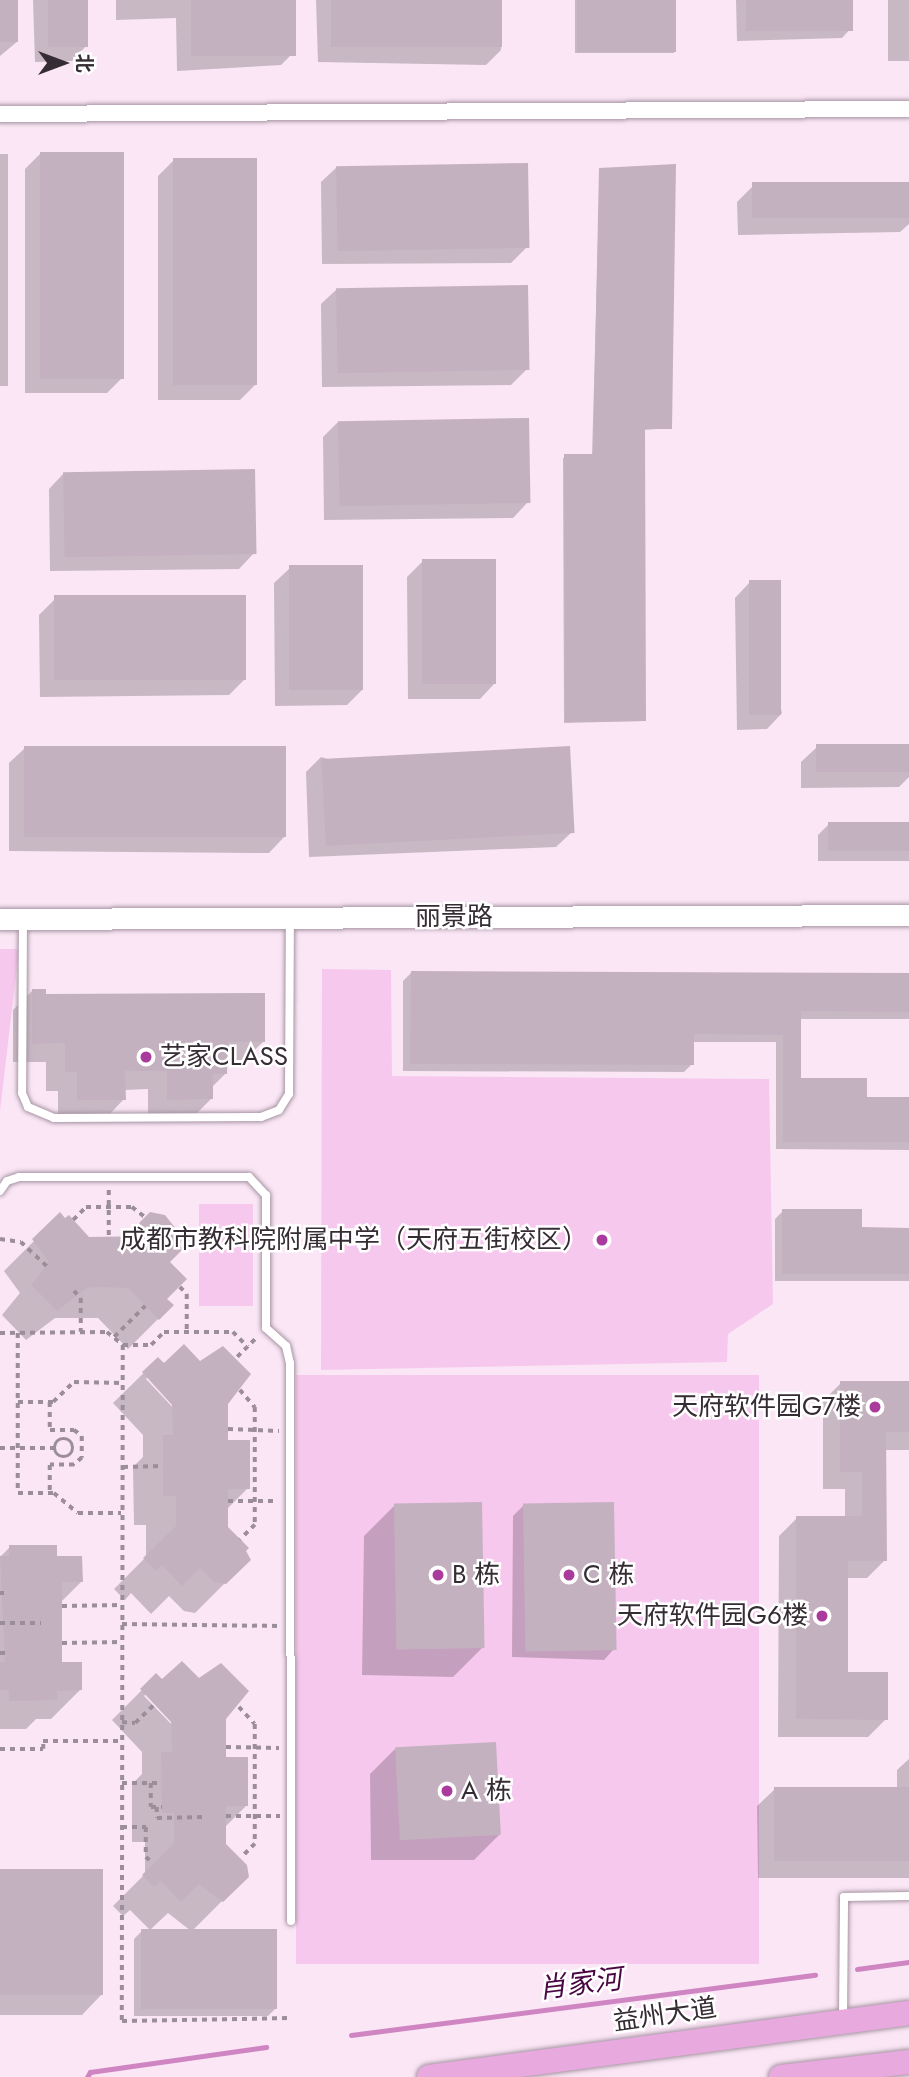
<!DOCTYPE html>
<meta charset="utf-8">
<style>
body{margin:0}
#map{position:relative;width:909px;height:2077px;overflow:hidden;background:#fae6f5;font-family:Jost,"Noto Sans SC",sans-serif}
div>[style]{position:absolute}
.green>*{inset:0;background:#f7c8ee;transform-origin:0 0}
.shadow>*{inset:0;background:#0003;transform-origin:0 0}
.stream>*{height:5px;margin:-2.5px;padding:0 2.5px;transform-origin:2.5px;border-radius:2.5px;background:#cf85c2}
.building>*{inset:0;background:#c4b1c0;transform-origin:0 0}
.path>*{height:3.5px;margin-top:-1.75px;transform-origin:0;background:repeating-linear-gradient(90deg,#9c8e99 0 5px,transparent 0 10px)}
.path>.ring{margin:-1.75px;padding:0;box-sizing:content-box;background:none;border:3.5px solid #9c8e99;border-radius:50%}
.roads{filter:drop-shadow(0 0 2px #a795a3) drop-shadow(0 0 2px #a795a3)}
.lane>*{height:8px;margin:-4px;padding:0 4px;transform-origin:4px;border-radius:4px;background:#fff}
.street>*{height:16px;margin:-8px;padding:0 8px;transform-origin:8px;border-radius:8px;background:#fff}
.secondary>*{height:21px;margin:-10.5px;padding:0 10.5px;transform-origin:10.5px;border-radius:10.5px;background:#fff}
.primary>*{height:24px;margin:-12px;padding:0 12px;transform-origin:12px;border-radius:12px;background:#e8a9df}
.dots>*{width:19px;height:19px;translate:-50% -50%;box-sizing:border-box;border:4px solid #fff;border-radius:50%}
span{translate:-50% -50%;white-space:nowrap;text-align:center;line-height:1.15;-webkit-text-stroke:5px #fff;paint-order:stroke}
.street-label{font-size:26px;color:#352d33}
.poi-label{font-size:26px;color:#352d33}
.left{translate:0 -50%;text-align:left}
.right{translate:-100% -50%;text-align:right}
.water-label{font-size:28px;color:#4a0643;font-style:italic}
.north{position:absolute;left:28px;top:28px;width:70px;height:70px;-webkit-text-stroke:5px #fff;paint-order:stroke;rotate:90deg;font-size:19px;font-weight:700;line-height:28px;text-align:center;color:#352d33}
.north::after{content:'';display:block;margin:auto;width:24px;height:32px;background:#352d33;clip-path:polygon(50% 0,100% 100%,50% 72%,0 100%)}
</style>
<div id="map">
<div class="green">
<div style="clip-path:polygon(0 949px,19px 949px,0 1111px)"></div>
<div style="clip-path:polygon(322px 969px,391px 970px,392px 1076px,769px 1079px,773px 1304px,728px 1334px,727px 1362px,321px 1370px)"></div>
<div style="left:199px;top:1204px;width:54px;height:102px"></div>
<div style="left:759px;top:1375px;width:589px;height:463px;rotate:90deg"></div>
</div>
<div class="shadow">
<div style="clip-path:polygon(0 0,17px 0,18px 41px,0 56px)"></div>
<div style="clip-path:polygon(33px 0,86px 0,87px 45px,72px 61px,35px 62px)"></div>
<div style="clip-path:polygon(116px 0,295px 0,296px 50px,281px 65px,177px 71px,176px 18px,116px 20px)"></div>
<div style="clip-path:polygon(316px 0,500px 0,501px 50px,486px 65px,318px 62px)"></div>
<div style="left:575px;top:0;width:99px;height:53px"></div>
<div style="clip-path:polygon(736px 0,852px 0,852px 27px,842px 38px,737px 41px)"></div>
<div style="left:888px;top:0;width:21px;height:61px"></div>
<div style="left:0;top:154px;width:8px;height:232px"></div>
<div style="clip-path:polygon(40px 154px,122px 378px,107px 393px,25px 393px,25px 169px)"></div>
<div style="clip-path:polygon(174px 160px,256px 384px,240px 400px,158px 400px,158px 176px)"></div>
<div style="clip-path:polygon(337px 167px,527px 247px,511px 263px,322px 264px,321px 182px)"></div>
<div style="clip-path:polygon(600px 170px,671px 428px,643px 430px,644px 721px,564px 723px,563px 458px,592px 456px)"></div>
<div style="clip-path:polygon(909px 183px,909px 224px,900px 232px,738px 235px,737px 202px,753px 186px)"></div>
<div style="clip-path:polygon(337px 289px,527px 369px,511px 385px,322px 387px,321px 304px)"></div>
<div style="clip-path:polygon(338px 422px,528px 502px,513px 518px,324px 520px,323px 437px)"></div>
<div style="clip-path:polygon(64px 473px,254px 553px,239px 569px,50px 571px,49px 489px)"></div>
<div style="clip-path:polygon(423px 561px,495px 683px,480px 699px,408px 699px,407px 577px)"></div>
<div style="clip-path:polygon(290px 568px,362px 690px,347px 705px,275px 706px,274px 583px)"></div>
<div style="clip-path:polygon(750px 582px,782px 713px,767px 729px,737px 730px,735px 598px)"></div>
<div style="clip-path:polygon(55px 599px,245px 679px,229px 695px,40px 697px,39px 615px)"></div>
<div style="clip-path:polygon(909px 746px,909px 777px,899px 787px,801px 788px,801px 762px,817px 747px)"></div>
<div style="clip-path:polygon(25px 748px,284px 837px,269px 853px,9px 851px,9px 763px)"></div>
<div style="clip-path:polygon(321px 757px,572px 832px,556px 847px,309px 857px,306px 772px)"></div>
<div style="clip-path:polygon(829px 824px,909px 824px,909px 861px,818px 861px,818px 835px)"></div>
<div style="clip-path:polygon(411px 973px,909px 975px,909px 1019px,799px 1019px,799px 1080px,865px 1098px,909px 1099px,909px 1150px,776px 1149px,776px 1042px,692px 1042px,692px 1064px,684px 1072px,403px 1071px,403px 981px)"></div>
<div style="clip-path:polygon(32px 991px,45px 995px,264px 1041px,244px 1060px,225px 1060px,225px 1074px,211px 1088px,211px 1099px,192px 1118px,148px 1118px,148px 1089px,124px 1090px,124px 1099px,105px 1119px,58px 1119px,58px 1091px,46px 1091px,46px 1062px,13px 1062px,13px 1010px)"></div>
<div style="clip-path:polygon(783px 1211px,860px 1229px,909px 1229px,909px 1281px,775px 1281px,775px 1219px)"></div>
<div style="clip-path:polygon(60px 1215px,88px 1238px,126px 1238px,140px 1224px,179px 1233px,181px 1248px,167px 1262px,165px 1299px,172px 1305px,128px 1349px,98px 1318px,55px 1318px,26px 1340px,2px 1315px,20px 1293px,4px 1271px)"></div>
<div style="clip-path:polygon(evenodd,158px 1359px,226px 1403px,226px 1442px,248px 1488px,226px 1510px,226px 1528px,248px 1560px,195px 1613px,184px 1611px,169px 1596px,151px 1614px,131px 1593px,125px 1600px,114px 1589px,146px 1557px,146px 1525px,134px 1525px,133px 1467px,143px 1457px,143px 1435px,113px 1403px,158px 1359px,148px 1376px,180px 1410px,177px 1412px,146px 1379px,148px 1376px)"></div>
<div style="clip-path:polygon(909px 1382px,909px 1450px,885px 1450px,885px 1560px,867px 1578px,846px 1578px,846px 1674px,886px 1719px,868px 1737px,778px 1737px,779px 1536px,797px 1518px,845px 1518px,845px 1489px,823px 1489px,823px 1401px,841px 1383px)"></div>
<div style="clip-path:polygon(524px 1505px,614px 1649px,604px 1660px,512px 1657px,513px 1516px)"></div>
<div style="clip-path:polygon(394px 1506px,483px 1647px,453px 1677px,362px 1675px,364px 1536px)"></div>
<div style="clip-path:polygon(10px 1547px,55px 1558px,81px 1582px,60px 1603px,60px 1664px,80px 1690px,51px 1719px,36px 1719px,26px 1729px,0 1729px,0 1557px)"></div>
<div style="clip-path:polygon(evenodd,156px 1676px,225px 1719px,225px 1759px,247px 1805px,225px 1827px,225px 1844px,247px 1876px,192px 1931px,276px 2008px,268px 2016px,134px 2016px,134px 1939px,142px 1931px,191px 1931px,168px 1913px,150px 1930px,130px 1910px,123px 1916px,113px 1906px,145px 1874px,145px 1842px,132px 1842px,132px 1784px,142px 1774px,142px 1752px,112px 1720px,156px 1676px,147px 1693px,178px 1727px,176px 1729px,144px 1696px,147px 1693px)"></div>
<div style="clip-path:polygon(396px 1748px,499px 1835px,474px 1860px,371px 1860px,370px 1774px)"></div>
<div style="clip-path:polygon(909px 1759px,909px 1878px,758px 1878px,757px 1806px,775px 1789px,897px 1788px,897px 1770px)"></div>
<div style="clip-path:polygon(0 1872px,102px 1994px,82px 2015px,0 2015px)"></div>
</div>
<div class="stream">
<div style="left:857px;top:1969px;width:52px;rotate:-7.7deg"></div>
<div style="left:351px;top:2035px;width:468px;rotate:-7.4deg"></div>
<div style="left:87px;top:2077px;width:6px;rotate:-59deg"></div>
<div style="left:90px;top:2072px;width:178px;rotate:-8.1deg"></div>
</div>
<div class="building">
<div style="left:0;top:0;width:18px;height:42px"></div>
<div style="left:48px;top:0;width:40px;height:47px"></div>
<div style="left:191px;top:0;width:105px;height:56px"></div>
<div style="left:331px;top:0;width:171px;height:47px"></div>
<div style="left:577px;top:0;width:99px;height:52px"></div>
<div style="left:746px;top:0;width:107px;height:31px"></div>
<div style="left:40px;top:152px;width:84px;height:227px"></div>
<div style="left:173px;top:158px;width:84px;height:227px"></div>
<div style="left:528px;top:163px;width:85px;height:192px;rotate:89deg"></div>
<div style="clip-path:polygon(676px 164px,672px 429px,645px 429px,646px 721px,565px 722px,564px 454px,593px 454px,599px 168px)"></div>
<div style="left:909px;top:182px;width:36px;height:157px;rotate:90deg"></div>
<div style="left:528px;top:285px;width:85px;height:192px;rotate:89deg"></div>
<div style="left:529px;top:418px;width:85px;height:191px;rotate:89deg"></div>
<div style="left:255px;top:469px;width:85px;height:192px;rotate:89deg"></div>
<div style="left:496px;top:559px;width:125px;height:74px;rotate:90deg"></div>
<div style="left:363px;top:565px;width:125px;height:74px;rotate:90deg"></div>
<div style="left:749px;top:580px;width:32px;height:135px"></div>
<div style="left:246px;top:595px;width:85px;height:192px;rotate:90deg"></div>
<div style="left:909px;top:744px;width:28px;height:93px;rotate:90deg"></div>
<div style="left:24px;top:746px;width:262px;height:91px"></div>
<div style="left:570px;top:746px;width:87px;height:249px;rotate:87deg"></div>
<div style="left:828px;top:822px;width:81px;height:29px"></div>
<div style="clip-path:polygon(411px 971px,909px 973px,909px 1012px,801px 1011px,801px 1078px,867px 1078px,867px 1097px,909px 1097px,909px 1142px,783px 1142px,783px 1035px,694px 1034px,694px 1065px,410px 1064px)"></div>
<div style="clip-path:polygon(32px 989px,46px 989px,46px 994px,265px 993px,265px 1042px,228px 1042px,227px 1074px,213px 1074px,213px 1099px,167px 1100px,167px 1071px,125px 1071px,126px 1100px,77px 1100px,77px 1072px,65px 1072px,65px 1043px,32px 1044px)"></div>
<div style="clip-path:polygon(782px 1209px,862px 1209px,862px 1227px,909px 1228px,909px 1274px,782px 1274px)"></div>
<div style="clip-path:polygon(60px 1212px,65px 1218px,69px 1215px,89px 1237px,152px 1236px,139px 1223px,150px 1212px,165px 1215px,184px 1239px,179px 1244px,183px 1249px,170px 1262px,187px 1279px,167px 1299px,174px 1305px,159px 1320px,128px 1288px,96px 1287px,87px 1288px,57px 1311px,31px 1285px,49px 1262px,32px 1239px)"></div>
<div style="clip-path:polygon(184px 1344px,200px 1361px,223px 1346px,251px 1374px,228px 1404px,228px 1440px,250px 1440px,250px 1489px,228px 1489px,228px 1527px,249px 1548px,246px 1551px,251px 1560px,226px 1584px,214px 1582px,200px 1568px,182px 1586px,162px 1565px,156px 1571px,143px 1558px,176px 1526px,176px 1496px,163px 1496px,163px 1435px,173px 1435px,172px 1405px,142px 1372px,158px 1357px,164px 1363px)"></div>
<div style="clip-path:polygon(840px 1381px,909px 1381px,909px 1432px,886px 1432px,887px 1561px,848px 1561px,848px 1672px,888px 1672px,888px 1720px,796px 1719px,796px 1516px,862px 1516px,862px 1472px,840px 1472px)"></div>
<div style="left:482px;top:1502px;width:146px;height:88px;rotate:89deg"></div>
<div style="left:614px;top:1502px;width:148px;height:91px;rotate:89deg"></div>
<div style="clip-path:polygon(9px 1545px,57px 1545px,57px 1556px,82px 1556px,83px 1582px,62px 1582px,62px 1662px,82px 1662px,82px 1690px,57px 1691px,57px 1700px,9px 1701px,9px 1690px,0 1690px,0 1662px,5px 1662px,0 1556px,9px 1556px)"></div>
<div style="clip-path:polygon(182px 1661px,199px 1678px,221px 1663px,249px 1691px,226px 1719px,226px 1757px,248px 1757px,248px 1806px,226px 1806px,226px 1844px,247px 1865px,249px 1877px,223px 1902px,199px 1884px,181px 1902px,161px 1881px,154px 1887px,142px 1875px,174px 1843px,174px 1813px,162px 1813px,161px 1752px,172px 1752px,171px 1722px,140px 1689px,156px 1673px,162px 1679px)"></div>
<div style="left:496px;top:1742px;width:93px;height:101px;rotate:87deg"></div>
<div style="left:774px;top:1787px;width:135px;height:74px"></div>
<div style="left:103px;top:1869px;width:126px;height:103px;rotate:90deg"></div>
<div style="left:141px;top:1929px;width:136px;height:80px"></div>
</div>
<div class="path">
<div style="left:109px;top:1190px;width:47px;rotate:90deg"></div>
<div style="left:73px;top:1220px;width:18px;rotate:-45deg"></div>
<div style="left:86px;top:1207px;width:46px"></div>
<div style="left:132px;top:1207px;width:16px;rotate:38deg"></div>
<div style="left:0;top:1239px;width:21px;rotate:8deg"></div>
<div style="left:21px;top:1242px;width:38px;rotate:43deg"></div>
<div style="left:180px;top:1287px;width:10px;rotate:45deg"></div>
<div style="left:187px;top:1294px;width:38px;rotate:90deg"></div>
<div style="left:74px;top:1291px;width:10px;rotate:45deg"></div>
<div style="left:81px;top:1298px;width:34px;rotate:90deg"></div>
<div style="left:0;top:1333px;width:107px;rotate:-0.5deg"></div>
<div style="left:107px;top:1332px;width:21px;rotate:39deg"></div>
<div style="left:123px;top:1345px;width:676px;rotate:90.08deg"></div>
<div style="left:122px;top:2021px;width:166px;rotate:-1deg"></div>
<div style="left:18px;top:1333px;width:160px;rotate:90deg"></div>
<div style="left:18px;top:1493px;width:36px"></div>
<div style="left:54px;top:1493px;width:31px;rotate:40deg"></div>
<div style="left:78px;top:1513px;width:43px"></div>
<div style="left:114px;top:1337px;width:44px;rotate:-45deg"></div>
<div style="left:123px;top:1345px;width:28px"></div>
<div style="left:151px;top:1345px;width:18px;rotate:-45deg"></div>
<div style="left:164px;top:1332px;width:69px"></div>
<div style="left:233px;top:1332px;width:21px;rotate:45deg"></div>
<div style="left:237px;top:1357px;width:28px;rotate:-45deg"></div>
<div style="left:240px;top:1390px;width:23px;rotate:49deg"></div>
<div style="left:255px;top:1407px;width:118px;rotate:90deg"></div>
<div style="left:255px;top:1525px;width:21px;rotate:135deg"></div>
<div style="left:18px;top:1402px;width:35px"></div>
<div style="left:53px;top:1402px;width:29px;rotate:-44deg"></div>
<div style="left:74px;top:1382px;width:49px;rotate:1.2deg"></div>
<div style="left:50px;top:1402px;width:28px;rotate:90deg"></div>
<div style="left:50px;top:1430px;width:24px"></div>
<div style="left:74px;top:1430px;width:10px;rotate:37deg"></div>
<div style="left:82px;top:1436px;width:22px;rotate:90deg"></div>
<div style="left:82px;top:1458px;width:11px;rotate:139deg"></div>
<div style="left:74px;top:1465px;width:24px;rotate:180deg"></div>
<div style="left:50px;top:1465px;width:28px;rotate:90deg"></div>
<div style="left:228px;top:1429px;width:51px;rotate:2.2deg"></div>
<div class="ring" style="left:55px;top:1439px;width:14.5px;height:14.5px"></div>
<div style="left:0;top:1448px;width:55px"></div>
<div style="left:123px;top:1467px;width:40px;rotate:-1.4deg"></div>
<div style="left:228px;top:1501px;width:50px"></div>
<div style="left:0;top:1593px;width:4px"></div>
<div style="left:62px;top:1606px;width:60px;rotate:-1deg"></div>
<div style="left:0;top:1623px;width:41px"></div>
<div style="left:122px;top:1624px;width:157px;rotate:0.7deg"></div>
<div style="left:62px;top:1643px;width:60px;rotate:-1deg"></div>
<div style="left:0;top:1653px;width:5px"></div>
<div style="left:239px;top:1707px;width:23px;rotate:47deg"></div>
<div style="left:255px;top:1724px;width:120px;rotate:90deg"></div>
<div style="left:255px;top:1844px;width:20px;rotate:135deg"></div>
<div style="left:122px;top:1722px;width:13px;rotate:4deg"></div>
<div style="left:135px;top:1723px;width:28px;rotate:-44deg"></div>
<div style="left:226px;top:1747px;width:53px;rotate:1.1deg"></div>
<div style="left:0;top:1749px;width:43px"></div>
<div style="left:43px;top:1749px;width:8px;rotate:-90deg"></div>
<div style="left:43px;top:1741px;width:79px"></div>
<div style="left:122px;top:1783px;width:40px"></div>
<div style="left:151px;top:1783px;width:24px;rotate:90deg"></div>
<div style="left:151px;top:1807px;width:11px"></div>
<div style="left:157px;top:1807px;width:11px;rotate:90deg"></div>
<div style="left:157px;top:1818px;width:47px;rotate:-1.2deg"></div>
<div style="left:226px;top:1816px;width:54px"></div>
<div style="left:122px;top:1827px;width:24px"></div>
<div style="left:146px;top:1827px;width:30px;rotate:90deg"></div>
<div style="left:146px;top:1857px;width:9px;rotate:41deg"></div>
</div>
<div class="roads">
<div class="lane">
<div style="left:23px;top:919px;width:174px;rotate:90.3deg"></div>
<div style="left:22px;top:1093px;width:15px;rotate:67deg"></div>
<div style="left:28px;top:1107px;width:28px;rotate:23deg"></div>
<div style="left:54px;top:1118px;width:207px;rotate:-0.3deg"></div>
<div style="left:261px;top:1117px;width:19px;rotate:-21deg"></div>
<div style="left:279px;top:1110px;width:19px;rotate:-58deg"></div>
<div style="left:289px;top:1094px;width:174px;rotate:-89.7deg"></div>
<div style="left:0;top:1191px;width:12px;rotate:-55deg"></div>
<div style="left:7px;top:1181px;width:13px;rotate:-18deg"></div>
<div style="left:19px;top:1177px;width:230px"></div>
<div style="left:249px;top:1177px;width:25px;rotate:47deg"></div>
<div style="left:266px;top:1195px;width:133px;rotate:90deg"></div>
<div style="left:266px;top:1328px;width:27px;rotate:42deg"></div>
<div style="left:286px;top:1346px;width:17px;rotate:77deg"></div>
<div style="left:290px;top:1363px;width:558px;rotate:89.9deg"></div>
<div style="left:843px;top:2018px;width:121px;rotate:-89.5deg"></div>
<div style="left:844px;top:1897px;width:65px;rotate:-0.9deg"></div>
</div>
<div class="street">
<div style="left:0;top:114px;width:909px;rotate:-0.32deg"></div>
</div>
<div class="secondary">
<div style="left:0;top:919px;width:909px;rotate:-0.25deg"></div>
</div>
<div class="primary">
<div style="left:429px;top:2077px;width:484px;rotate:-7.6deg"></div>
<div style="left:781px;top:2077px;width:129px;rotate:-6.7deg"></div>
</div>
</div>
<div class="dots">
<div style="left:146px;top:1057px;background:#a83b9b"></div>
<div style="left:602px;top:1240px;background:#a83b9b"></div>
<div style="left:875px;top:1407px;background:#a83b9b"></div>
<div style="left:438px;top:1575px;background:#a83b9b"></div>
<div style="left:569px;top:1575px;background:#a83b9b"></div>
<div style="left:822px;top:1616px;background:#a83b9b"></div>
<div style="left:447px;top:1791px;background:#a83b9b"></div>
</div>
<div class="street-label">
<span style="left:454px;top:917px">丽景路</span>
<span style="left:665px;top:2015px;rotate:-8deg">益州大道</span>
</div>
<div class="poi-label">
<span class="left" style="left:160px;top:1057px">艺家CLASS</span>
<span class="right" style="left:588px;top:1240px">成都市教科院附属中学（天府五街校区）</span>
<span class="right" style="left:861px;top:1407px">天府软件园G7楼</span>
<span class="left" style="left:452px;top:1575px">B 栋</span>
<span class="left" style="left:583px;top:1575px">C 栋</span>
<span class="right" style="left:808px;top:1616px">天府软件园G6楼</span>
<span class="left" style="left:461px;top:1791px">A 栋</span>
</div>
<div class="water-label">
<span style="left:580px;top:1984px;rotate:-7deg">肖家河</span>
</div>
<div class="north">北</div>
</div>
